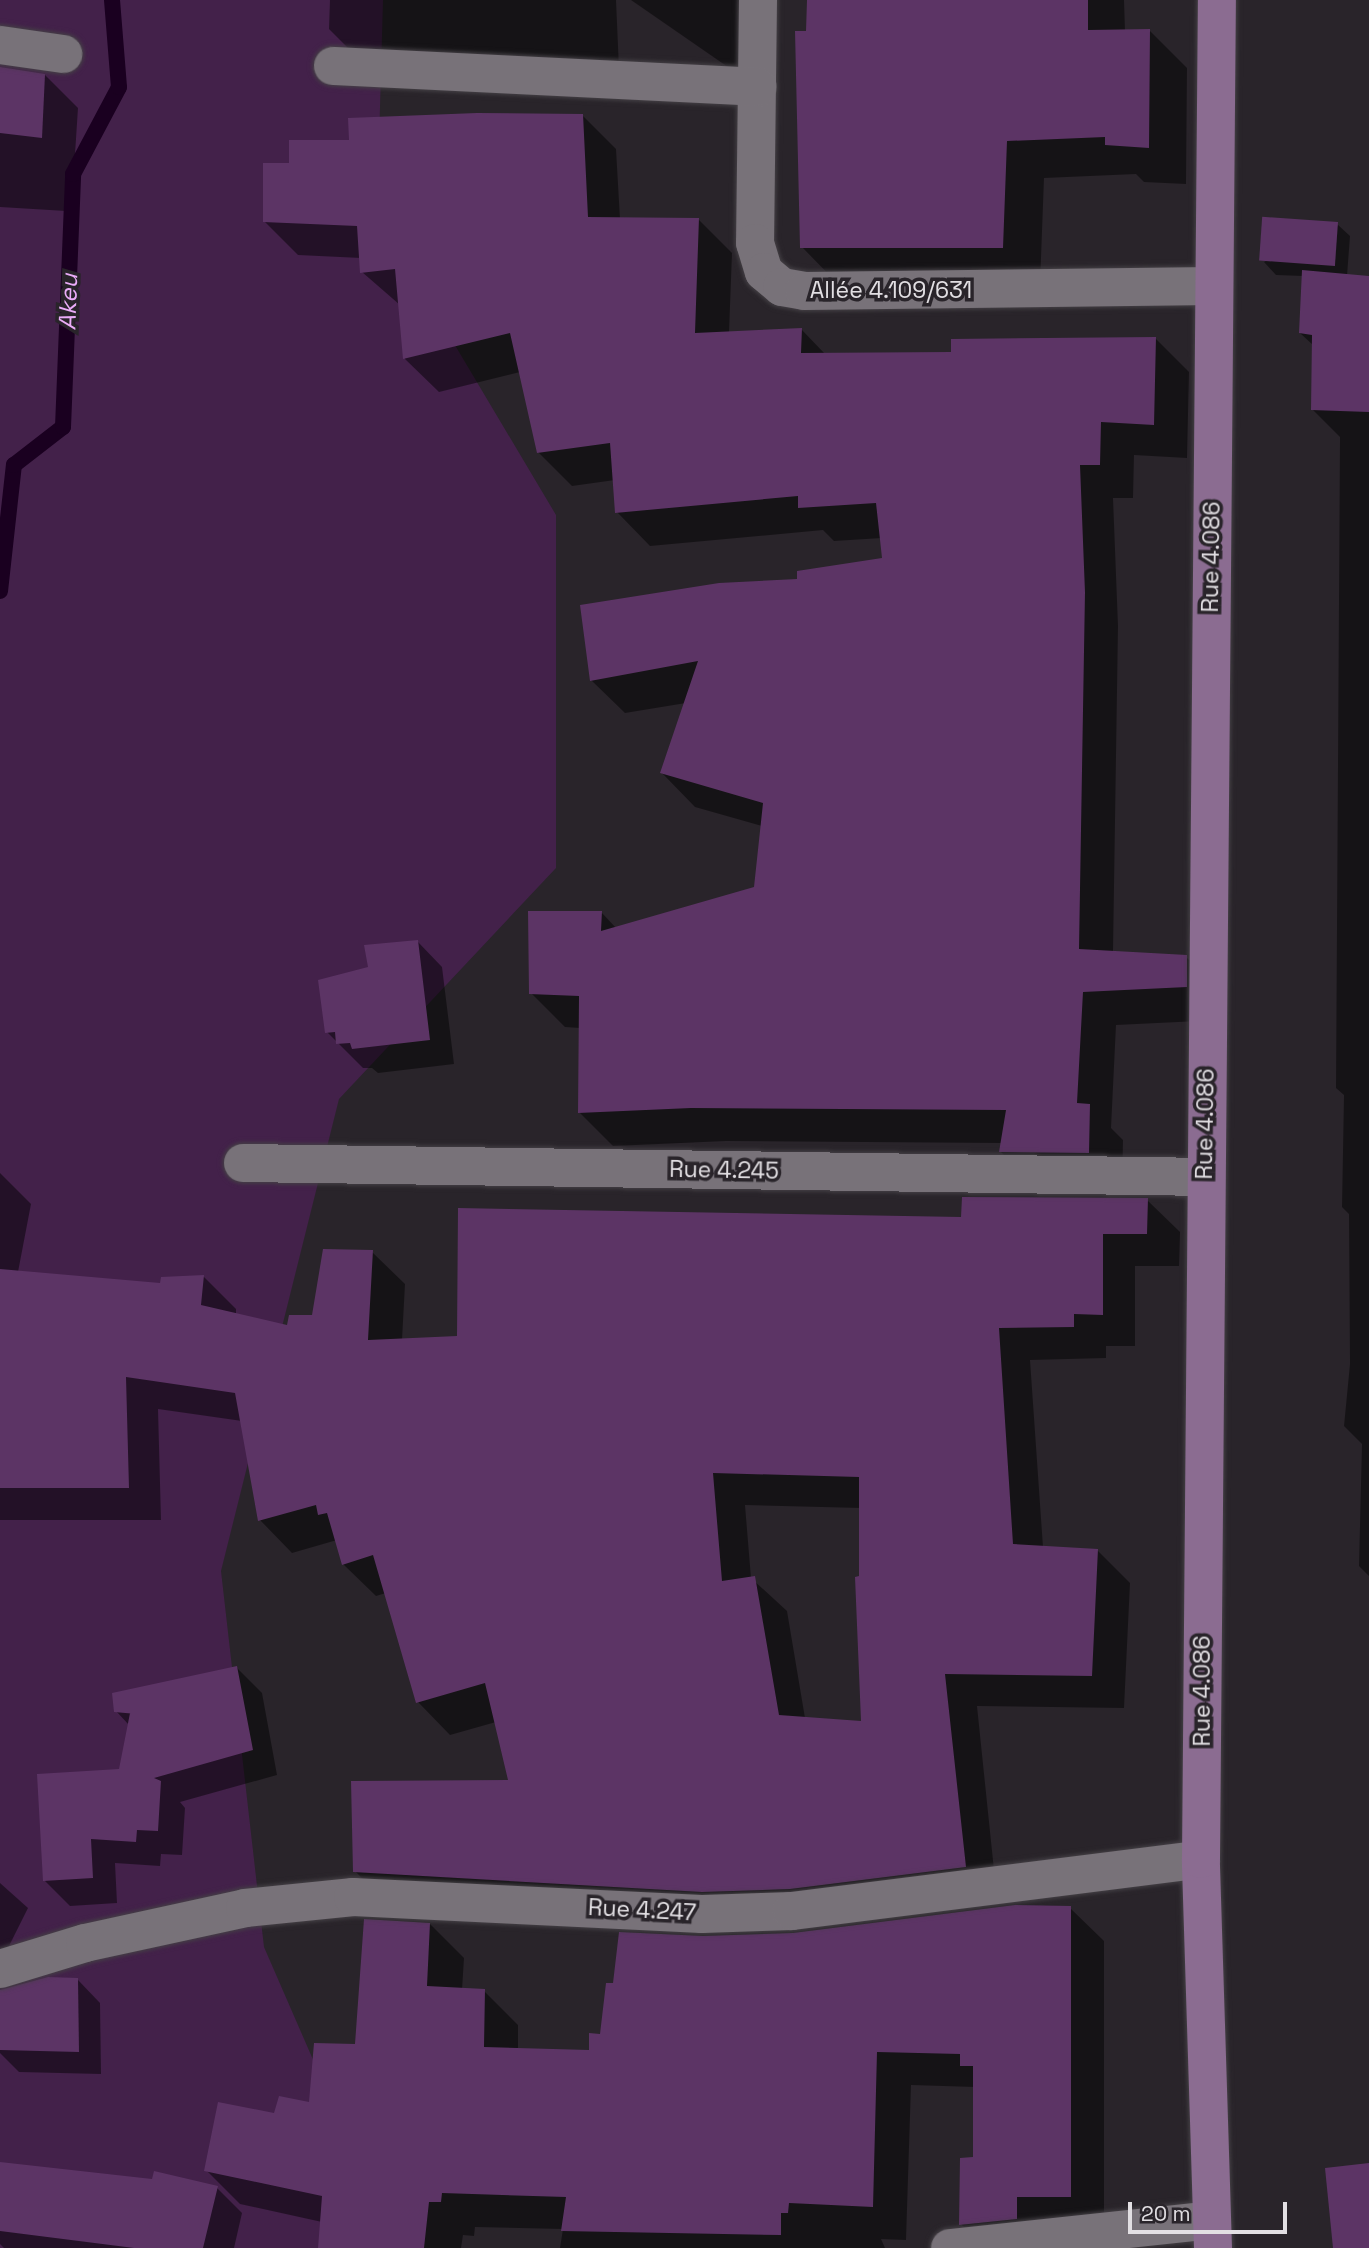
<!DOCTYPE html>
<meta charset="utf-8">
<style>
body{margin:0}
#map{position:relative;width:1369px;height:2248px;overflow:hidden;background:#29242a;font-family:"Space Grotesk",sans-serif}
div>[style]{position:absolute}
.green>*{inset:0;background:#43214a}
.shadow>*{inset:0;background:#0007}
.stream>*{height:16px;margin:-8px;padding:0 8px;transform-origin:8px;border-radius:8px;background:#1a0020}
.building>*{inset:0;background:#5c3465;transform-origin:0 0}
.roads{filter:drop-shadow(0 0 2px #444045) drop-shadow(0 0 2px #444045)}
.street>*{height:38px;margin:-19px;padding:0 19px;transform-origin:19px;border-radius:19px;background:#787279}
.secondary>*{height:38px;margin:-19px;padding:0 19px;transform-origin:19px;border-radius:19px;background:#8b6c91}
span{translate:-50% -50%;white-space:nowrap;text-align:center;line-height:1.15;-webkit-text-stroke:7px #29242a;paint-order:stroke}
.street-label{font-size:23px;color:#e2dfe3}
.water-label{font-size:24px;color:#ebacf8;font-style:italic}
.scale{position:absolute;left:1128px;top:2202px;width:159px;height:32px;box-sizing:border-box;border:4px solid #e2dfe3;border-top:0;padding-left:9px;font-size:21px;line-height:24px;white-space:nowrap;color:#e2dfe3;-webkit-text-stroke:5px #29242a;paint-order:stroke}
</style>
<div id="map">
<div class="green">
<div style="clip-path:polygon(0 0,383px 0,377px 214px,556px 515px,556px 868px,339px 1099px,221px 1571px,264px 1947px,395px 2248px,0 2248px)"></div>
</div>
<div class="shadow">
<div style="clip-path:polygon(330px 0,616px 0,619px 69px,367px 67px,329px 29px)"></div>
<div style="clip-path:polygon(631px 0,742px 0,738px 74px)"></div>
<div style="clip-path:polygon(808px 0,1124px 0,1125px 31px,1149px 30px,1187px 68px,1186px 184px,1144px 182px,1136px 174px,1044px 178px,1040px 285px,839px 285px,802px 247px)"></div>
<div style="clip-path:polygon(0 69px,45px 75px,78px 108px,74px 170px,69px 170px,66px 211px,0 207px)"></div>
<div style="clip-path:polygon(583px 116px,616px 149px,620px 219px,698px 219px,732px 253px,729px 333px,801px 329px,826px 355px,953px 354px,1155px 338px,1189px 372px,1187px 458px,1134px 455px,1133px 498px,1113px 498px,1118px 626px,1113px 952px,1186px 957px,1220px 990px,1220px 1020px,1116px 1025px,1111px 1128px,1123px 1140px,1122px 1187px,1035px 1185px,1001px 1152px,1002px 1143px,726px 1141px,613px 1146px,579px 1112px,580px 1028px,565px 1027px,531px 993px,602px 913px,617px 929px,756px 889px,762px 826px,695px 807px,662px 773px,686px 703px,625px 713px,591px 680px,799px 581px,884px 559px,882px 538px,834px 541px,823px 530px,650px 546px,617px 512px,615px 480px,572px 486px,538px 452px,520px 372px,439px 392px,405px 359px,400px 305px,362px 272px,361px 258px,298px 255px,264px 221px,291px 165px,351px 142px)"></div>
<div style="clip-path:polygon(1337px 224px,1350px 236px,1347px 276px,1369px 278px,1369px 1576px,1359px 1566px,1362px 1444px,1344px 1426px,1350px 1364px,1349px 1214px,1342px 1207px,1344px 1095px,1336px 1088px,1340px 437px,1312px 409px,1314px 346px,1300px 333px,1303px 276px,1276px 275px,1264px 262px)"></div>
<div style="clip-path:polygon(418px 942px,442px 967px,454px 1064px,378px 1073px,372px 1068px,363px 1068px,327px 1032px,370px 969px)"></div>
<div style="clip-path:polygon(evenodd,0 1173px,31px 1204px,18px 1272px,161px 1285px,204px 1277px,236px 1309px,236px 1315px,288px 1327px,313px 1317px,372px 1252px,405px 1284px,402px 1340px,458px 1337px,963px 1219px,1147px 1200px,1180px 1232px,1179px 1266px,1135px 1266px,1135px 1346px,1106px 1346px,1106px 1358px,1030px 1360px,1043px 1547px,1097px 1550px,1130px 1583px,1124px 1708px,977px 1706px,997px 1899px,387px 1904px,355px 1871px,510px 1782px,496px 1722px,450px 1735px,418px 1702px,386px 1593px,376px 1596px,343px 1564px,337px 1540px,292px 1553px,260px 1520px,242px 1421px,158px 1409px,161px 1520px,0 1520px,0 1173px,745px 1505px,861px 1508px,863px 1723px,805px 1718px,787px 1611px,751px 1578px,745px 1505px)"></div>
<div style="clip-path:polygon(237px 1668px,262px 1693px,277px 1775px,180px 1802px,185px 1808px,182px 1855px,161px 1854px,160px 1866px,115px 1863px,117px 1903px,70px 1906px,45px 1881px,121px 1770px,129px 1725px,116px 1711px)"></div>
<div style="clip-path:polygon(0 1883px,28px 1908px,0 1964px)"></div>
<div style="clip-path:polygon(1070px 1908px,1104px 1941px,1104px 2230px,985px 2248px,961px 2224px,975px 2159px,975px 2087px,911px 2085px,906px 2240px,881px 2239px,885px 2248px,560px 2248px,563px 2229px,475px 2227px,474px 2236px,463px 2235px,461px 2248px,320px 2248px,322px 2222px,240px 2204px,206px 2170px,276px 2115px,311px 2104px,357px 2046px,430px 1924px,464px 1958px,462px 1990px,484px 1991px,518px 2025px,518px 2050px,590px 2051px,601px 2036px,615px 1985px,703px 1938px,793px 1935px)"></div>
<div style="clip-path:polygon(78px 1980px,100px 2003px,101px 2074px,19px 2072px,0 2053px,0 1991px)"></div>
<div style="clip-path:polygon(0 2164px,217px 2188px,242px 2213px,234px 2248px,4px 2248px,0 2244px)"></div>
</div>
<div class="stream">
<div style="left:0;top:591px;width:127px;rotate:-83.7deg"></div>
<div style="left:14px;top:465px;width:62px;rotate:-37.8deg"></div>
<div style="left:63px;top:427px;width:253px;rotate:-87.7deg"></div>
<div style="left:73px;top:174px;width:98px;rotate:-62.1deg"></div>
<div style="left:119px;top:87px;width:87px;rotate:-94.6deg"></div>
</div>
<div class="building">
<div style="clip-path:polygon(807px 0,1088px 0,1088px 30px,1150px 29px,1149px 148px,1105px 145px,1105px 137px,1007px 141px,1003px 248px,800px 248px,795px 31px,806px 31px)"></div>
<div style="clip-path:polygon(0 67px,45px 74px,42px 138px,0 133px)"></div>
<div style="clip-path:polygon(477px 113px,583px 114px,588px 217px,699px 218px,695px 333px,802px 328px,801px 353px,951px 352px,951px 339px,1156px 337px,1154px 425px,1101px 422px,1100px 465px,1080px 465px,1085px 592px,1079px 949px,1187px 955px,1187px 987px,1083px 992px,1077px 1103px,1090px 1104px,1089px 1153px,999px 1152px,1006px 1110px,691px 1108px,578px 1113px,579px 996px,529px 994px,528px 911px,602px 911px,601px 931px,754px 887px,763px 803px,660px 773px,698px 661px,590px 681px,580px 605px,719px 583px,797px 579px,797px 571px,882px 558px,876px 503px,798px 508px,798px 496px,615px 513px,610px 443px,537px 453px,510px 333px,403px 359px,395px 269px,360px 273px,357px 226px,263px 222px,263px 163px,289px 163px,289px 140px,349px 140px,348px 118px)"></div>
<div style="left:1338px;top:222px;width:44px;height:76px;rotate:94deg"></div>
<div style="clip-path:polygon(1302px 270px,1369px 276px,1369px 412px,1311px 410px,1312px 335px,1299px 333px)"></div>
<div style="clip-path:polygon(418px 940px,430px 1040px,352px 1049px,350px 1043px,336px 1044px,335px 1032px,325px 1033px,318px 980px,368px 967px,364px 945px)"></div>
<div style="clip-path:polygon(evenodd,962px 1197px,1148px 1198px,1147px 1234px,1103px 1234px,1103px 1315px,1074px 1314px,1074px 1327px,999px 1328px,1013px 1544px,1098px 1549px,1092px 1676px,945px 1674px,966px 1867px,790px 1889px,702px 1892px,353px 1872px,351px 1781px,508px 1780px,485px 1683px,416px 1703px,373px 1555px,342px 1565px,327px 1513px,318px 1515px,316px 1505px,258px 1521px,235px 1393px,126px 1377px,129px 1488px,0 1488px,0 1269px,160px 1283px,161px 1277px,204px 1275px,201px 1305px,287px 1325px,289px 1315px,312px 1315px,323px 1249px,373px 1250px,368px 1340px,457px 1336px,458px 1208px,961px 1217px,962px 1197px,713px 1473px,859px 1477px,859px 1576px,855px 1577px,861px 1721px,779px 1715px,755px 1576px,722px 1581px,713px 1473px)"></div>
<div style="clip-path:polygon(237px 1666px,253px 1750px,154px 1778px,161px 1781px,158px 1831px,137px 1830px,136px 1842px,91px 1839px,93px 1878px,43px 1881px,37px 1774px,119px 1769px,130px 1713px,148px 1715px,114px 1712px,112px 1693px)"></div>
<div style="clip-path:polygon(1015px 1905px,1071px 1906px,1071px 2197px,1017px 2197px,1017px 2219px,959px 2225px,960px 2158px,973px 2157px,973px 2066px,960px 2066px,960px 2054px,877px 2052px,873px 2207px,789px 2203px,788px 2213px,781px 2213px,781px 2235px,561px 2231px,566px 2197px,442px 2193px,441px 2202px,429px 2202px,424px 2248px,318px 2248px,322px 2196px,204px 2171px,218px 2102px,274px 2113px,279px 2096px,309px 2102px,314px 2043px,355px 2044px,364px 1919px,430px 1923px,427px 1986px,485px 1989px,484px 2047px,589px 2050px,589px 2033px,600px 2034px,606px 1983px,613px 1983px,619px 1932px,703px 1936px,793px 1933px)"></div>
<div style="clip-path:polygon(48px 1977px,78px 1978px,79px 2052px,0 2050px,0 1990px)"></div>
<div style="clip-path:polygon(0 2162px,152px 2179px,154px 2171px,218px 2186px,203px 2248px,134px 2248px,0 2231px)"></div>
<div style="clip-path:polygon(1369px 2163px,1369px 2248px,1333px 2248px,1325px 2168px)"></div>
</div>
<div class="roads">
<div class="street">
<div style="left:758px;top:0;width:243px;rotate:90.7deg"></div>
<div style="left:755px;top:243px;width:30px;rotate:73deg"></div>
<div style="left:764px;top:272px;width:23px;rotate:40deg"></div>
<div style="left:782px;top:287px;width:22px;rotate:10deg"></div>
<div style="left:804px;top:291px;width:410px;rotate:-0.7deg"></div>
<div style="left:0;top:45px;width:64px;rotate:8.1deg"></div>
<div style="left:333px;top:66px;width:425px;rotate:2.8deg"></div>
<div style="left:243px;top:1163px;width:961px;rotate:0.83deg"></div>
<div style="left:0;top:1969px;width:89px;rotate:-17deg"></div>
<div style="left:85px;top:1943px;width:164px;rotate:-12.3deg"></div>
<div style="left:245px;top:1908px;width:109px;rotate:-5.8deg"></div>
<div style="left:353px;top:1897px;width:349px;rotate:2.8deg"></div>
<div style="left:702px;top:1914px;width:90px;rotate:-1.9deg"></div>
<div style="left:792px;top:1911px;width:412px;rotate:-7.2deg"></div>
<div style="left:950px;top:2248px;width:263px;rotate:-6.1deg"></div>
</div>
<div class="secondary">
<div style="left:1213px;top:2248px;width:389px;rotate:-91.8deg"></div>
<div style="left:1201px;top:1859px;width:1859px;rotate:-89.51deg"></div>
</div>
</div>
<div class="street-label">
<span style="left:891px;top:290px">Allée 4.109/631</span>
<span style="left:1211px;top:557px;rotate:-89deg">Rue 4.086</span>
<span style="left:1205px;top:1124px;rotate:-89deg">Rue 4.086</span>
<span style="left:724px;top:1170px;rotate:1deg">Rue 4.245</span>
<span style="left:1202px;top:1691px;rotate:-90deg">Rue 4.086</span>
<span style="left:642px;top:1910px;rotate:3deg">Rue 4.247</span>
</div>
<div class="water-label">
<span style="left:68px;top:302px;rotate:-88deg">Akeu</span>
</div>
<div class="scale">20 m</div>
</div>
